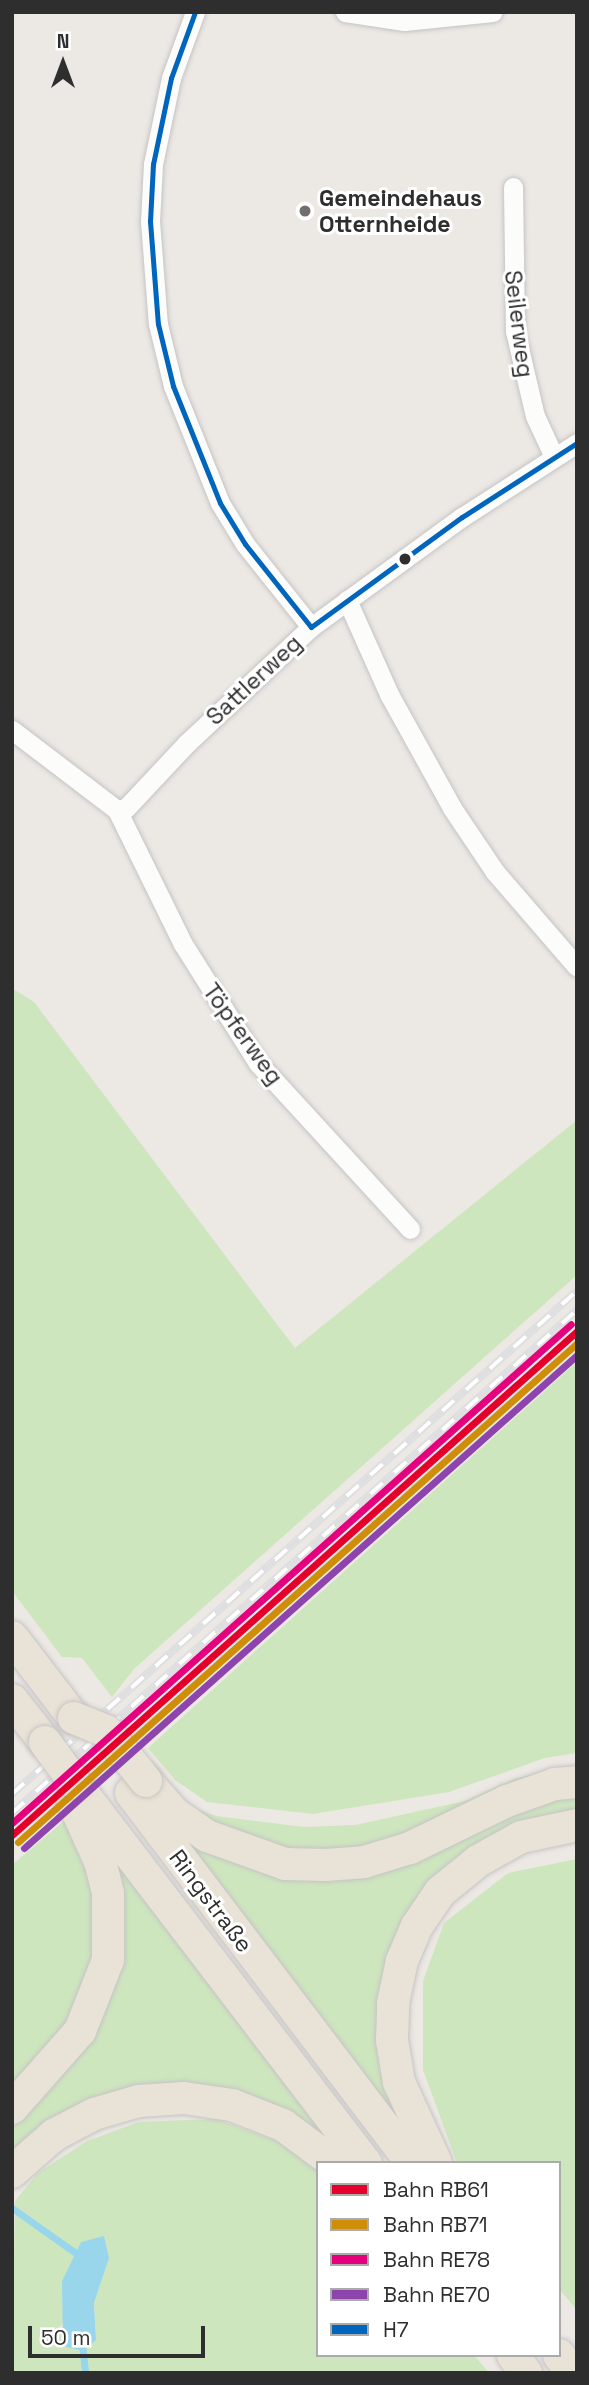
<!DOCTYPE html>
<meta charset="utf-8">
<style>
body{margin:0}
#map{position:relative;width:589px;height:2385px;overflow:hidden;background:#ece8e4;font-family:"Space Grotesk",sans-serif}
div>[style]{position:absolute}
.green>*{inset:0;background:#cee6be}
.water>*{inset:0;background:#99d6ec}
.stream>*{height:7px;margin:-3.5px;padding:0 3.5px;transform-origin:3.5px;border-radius:3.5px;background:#99d6ec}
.roads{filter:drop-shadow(0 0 2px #c5c4c5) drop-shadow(0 0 2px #c5c4c5)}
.minor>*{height:19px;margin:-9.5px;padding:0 9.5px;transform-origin:9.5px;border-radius:9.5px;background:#fcfcfb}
.trunk>*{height:32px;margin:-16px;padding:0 16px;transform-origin:16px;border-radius:16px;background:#e9e2d6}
.rail>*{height:8px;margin-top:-4px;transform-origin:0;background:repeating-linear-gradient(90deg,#fff 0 16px,#dfdfe1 0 32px);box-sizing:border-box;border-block:2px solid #dfdfe1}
.bridges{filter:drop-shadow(0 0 2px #c6c5c4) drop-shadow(0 0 2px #c6c5c4)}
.trunk-bridge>*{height:32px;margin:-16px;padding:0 16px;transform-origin:16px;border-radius:16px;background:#e9e2d6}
.bus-1>*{height:5px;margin:-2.5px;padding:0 2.5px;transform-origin:2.5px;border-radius:2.5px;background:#0065bd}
.rail-1>*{height:7px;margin:-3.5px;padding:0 3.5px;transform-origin:3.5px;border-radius:3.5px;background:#e4002b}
.rail-2>*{height:7px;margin:-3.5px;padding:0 3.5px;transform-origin:3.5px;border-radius:3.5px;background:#cf8e09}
.rail-3>*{height:7px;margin:-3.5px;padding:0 3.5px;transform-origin:3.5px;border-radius:3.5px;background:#e5007d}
.rail-4>*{height:7px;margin:-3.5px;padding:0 3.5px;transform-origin:3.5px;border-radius:3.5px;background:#8e44ad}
.dots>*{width:19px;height:19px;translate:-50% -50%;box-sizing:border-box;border:4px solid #fff;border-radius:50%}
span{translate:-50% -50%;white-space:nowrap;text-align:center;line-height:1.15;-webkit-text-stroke:6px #fff;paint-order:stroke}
.poi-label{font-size:23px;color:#2e2e2e;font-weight:700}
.left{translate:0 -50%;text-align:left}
.street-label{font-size:23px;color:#2e2e2e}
.frame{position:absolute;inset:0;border:14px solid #2e2e2e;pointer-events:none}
.legend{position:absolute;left:316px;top:2161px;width:245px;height:196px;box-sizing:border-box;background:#fff;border:2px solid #ababab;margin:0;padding:9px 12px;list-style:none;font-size:21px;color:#2e2e2e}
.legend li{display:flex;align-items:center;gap:14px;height:35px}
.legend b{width:35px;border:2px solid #ababab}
.north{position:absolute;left:28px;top:28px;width:70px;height:70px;-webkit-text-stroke:5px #fff;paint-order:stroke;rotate:0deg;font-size:19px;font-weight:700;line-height:28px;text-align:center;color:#2e2e2e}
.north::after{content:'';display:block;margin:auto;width:24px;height:32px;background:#2e2e2e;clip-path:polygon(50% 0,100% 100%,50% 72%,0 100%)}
.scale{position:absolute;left:28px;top:2326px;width:177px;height:32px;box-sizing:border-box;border:4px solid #2e2e2e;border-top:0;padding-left:9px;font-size:21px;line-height:24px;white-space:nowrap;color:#2e2e2e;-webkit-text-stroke:5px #fff;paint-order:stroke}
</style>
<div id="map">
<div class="green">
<div style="clip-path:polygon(12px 988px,34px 1002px,295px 1348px,577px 1120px,577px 1275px,134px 1669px,112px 1697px,82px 1658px,62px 1657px,12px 1591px)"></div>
<div style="clip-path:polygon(577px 1362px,577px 1753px,545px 1758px,449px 1792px,313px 1814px,207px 1802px,175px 1780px,148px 1748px)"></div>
<div style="clip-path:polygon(577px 1766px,577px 1773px,370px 1849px,283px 1851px,234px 1836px,194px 1808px,216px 1816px,305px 1827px,355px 1825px,465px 1801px,516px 1778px)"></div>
<div style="clip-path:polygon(577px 1795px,577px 1814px,404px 1926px,411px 2139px,173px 1826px,314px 1877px,514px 1809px)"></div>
<div style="clip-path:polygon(64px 1821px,95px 1893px,96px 1930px,90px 1970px,74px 2012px,55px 2044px,12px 2090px,12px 1865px)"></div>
<div style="clip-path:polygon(111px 1853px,329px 2138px,279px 2109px,54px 2119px,12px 2151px,12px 2128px,93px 2037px,112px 1995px,122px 1945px)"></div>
<div style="clip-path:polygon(577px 1859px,577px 2310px,559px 2289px,559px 2163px,457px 2163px,423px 2070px,423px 1981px,444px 1923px,508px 1873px)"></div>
<div style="clip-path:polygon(evenodd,216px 2119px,279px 2142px,318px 2170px,318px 2355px,474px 2355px,489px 2373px,12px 2373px,15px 2201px,38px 2173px,87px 2141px,139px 2122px,216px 2119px,109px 2258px,94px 2303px,96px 2339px,60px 2327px,109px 2258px)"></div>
</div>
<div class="water">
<div style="clip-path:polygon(104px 2236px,109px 2258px,94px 2303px,96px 2340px,83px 2351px,63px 2346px,62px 2281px,81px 2242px)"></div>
</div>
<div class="stream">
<div style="left:12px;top:2208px;width:83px;rotate:35.2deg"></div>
<div style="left:82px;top:2343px;width:30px;rotate:84deg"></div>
</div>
<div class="roads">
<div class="minor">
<div style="left:195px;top:12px;width:70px;rotate:110deg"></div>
<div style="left:171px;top:78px;width:88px;rotate:101.8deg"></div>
<div style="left:153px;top:164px;width:57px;rotate:93deg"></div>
<div style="left:150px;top:221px;width:103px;rotate:85.6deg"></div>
<div style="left:158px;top:324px;width:64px;rotate:76.4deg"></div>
<div style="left:173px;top:386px;width:126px;rotate:68.1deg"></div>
<div style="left:220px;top:503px;width:48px;rotate:58.6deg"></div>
<div style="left:245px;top:544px;width:106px;rotate:51.5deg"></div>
<div style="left:345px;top:12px;width:60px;rotate:8.7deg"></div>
<div style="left:404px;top:21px;width:89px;rotate:-5.8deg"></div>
<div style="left:513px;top:187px;width:144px;rotate:89.2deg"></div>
<div style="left:515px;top:331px;width:87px;rotate:76.8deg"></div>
<div style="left:535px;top:416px;width:45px;rotate:65.1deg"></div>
<div style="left:347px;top:600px;width:105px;rotate:65.9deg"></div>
<div style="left:390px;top:696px;width:128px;rotate:61deg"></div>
<div style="left:452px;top:808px;width:77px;rotate:56.1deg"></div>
<div style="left:495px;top:872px;width:125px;rotate:49.2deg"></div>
<div style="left:12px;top:730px;width:132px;rotate:37.3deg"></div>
<div style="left:117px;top:810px;width:149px;rotate:63.8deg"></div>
<div style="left:183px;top:944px;width:141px;rotate:57.8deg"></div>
<div style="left:258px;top:1063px;width:225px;rotate:47.5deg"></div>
<div style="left:117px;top:810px;width:9px;rotate:-13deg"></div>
<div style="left:126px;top:808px;width:89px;rotate:-46.8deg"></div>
<div style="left:187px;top:743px;width:170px;rotate:-43.1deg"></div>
<div style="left:311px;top:627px;width:187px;rotate:-36.1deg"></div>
<div style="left:462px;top:517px;width:137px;rotate:-32.8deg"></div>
</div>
<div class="trunk">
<div style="left:12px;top:1637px;width:102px;rotate:52.6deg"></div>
<div style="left:12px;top:1700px;width:53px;rotate:51.8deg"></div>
<div style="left:146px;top:1781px;width:43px;rotate:48.8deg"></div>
<div style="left:174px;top:1813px;width:40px;rotate:34.9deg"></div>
<div style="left:207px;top:1836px;width:83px;rotate:19.7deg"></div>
<div style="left:285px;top:1864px;width:40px;rotate:1.4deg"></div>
<div style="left:325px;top:1865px;width:39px;rotate:-4deg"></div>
<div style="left:364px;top:1862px;width:48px;rotate:-16.9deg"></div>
<div style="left:410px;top:1848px;width:108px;rotate:-25.9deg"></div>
<div style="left:507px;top:1801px;width:51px;rotate:-19.5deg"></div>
<div style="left:555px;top:1784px;width:22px;rotate:-5deg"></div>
<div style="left:75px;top:1783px;width:479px;rotate:52.6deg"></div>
<div style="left:131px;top:1793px;width:465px;rotate:52.8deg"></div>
<div style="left:12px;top:2108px;width:103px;rotate:-48.6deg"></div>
<div style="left:80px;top:2031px;width:76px;rotate:-68.5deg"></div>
<div style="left:108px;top:1960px;width:67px;rotate:-90deg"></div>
<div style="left:108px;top:1893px;width:33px;rotate:-104deg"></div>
<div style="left:100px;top:1861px;width:65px;rotate:-114.6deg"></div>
<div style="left:436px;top:2163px;width:89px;rotate:-114.6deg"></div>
<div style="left:399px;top:2082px;width:43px;rotate:-99.5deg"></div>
<div style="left:392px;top:2040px;width:37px;rotate:-88deg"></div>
<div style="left:393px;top:2003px;width:43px;rotate:-77.9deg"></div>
<div style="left:402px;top:1961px;width:38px;rotate:-67deg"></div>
<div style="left:417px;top:1926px;width:41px;rotate:-55.9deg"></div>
<div style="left:440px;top:1892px;width:49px;rotate:-39.2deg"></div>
<div style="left:478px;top:1861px;width:49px;rotate:-29.2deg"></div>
<div style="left:521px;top:1837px;width:57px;rotate:-12.1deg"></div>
<div style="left:12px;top:2172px;width:56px;rotate:-41.4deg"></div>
<div style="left:54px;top:2135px;width:45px;rotate:-27.7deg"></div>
<div style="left:94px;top:2114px;width:47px;rotate:-16.1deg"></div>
<div style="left:139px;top:2101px;width:45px;rotate:-3.8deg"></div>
<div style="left:184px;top:2098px;width:49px;rotate:8.3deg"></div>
<div style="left:232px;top:2105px;width:55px;rotate:21.4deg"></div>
<div style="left:283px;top:2125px;width:64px;rotate:36.7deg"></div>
<div style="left:513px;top:2355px;width:22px;rotate:54deg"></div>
<div style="left:559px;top:2355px;width:22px;rotate:54deg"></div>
</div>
</div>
<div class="rail">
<div style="left:12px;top:1794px;width:756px;rotate:-41.68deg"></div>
<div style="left:12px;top:1813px;width:756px;rotate:-41.68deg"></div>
</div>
<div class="bridges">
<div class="trunk-bridge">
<div style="left:74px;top:1718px;width:35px;rotate:22deg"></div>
<div style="left:106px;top:1731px;width:64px;rotate:51.3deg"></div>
<div style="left:45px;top:1742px;width:51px;rotate:53.8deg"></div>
</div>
</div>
<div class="bus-1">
<div style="left:195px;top:12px;width:70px;rotate:110deg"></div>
<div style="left:171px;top:78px;width:88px;rotate:101.8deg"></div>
<div style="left:153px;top:164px;width:57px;rotate:93deg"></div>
<div style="left:150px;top:221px;width:103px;rotate:85.6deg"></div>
<div style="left:158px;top:324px;width:64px;rotate:76.4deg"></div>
<div style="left:173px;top:386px;width:126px;rotate:68.1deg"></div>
<div style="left:220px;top:503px;width:48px;rotate:58.6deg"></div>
<div style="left:245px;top:544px;width:106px;rotate:51.5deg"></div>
<div style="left:311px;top:627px;width:187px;rotate:-36.1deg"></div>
<div style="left:462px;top:517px;width:137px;rotate:-32.8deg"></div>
</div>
<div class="rail-1">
<div style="left:12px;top:1835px;width:757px;rotate:-41.73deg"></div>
</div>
<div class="rail-2">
<div style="left:18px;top:1842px;width:749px;rotate:-41.75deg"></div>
</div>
<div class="rail-3">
<div style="left:12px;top:1823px;width:749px;rotate:-41.75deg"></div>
</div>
<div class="rail-4">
<div style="left:24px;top:1848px;width:741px;rotate:-41.72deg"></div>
</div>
<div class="dots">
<div style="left:305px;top:211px;background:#706f6e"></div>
<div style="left:405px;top:559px;background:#2e2e2e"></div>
</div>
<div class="poi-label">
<span class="left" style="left:319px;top:211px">Gemeindehaus<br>Otternheide</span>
</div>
<div class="street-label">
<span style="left:519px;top:324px;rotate:83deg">Seilerweg</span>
<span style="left:254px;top:680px;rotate:-43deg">Sattlerweg</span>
<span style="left:243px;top:1034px;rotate:54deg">Töpferweg</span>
<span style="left:211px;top:1901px;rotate:53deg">Ringstraße</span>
</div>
<div class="frame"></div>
<ul class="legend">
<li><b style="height:9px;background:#e4002b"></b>Bahn RB61</li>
<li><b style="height:9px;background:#cf8e09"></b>Bahn RB71</li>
<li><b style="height:9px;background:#e5007d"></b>Bahn RE78</li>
<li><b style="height:9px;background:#8e44ad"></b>Bahn RE70</li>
<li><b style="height:9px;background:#0065bd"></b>H7</li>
</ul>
<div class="north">N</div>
<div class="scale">50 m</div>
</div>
